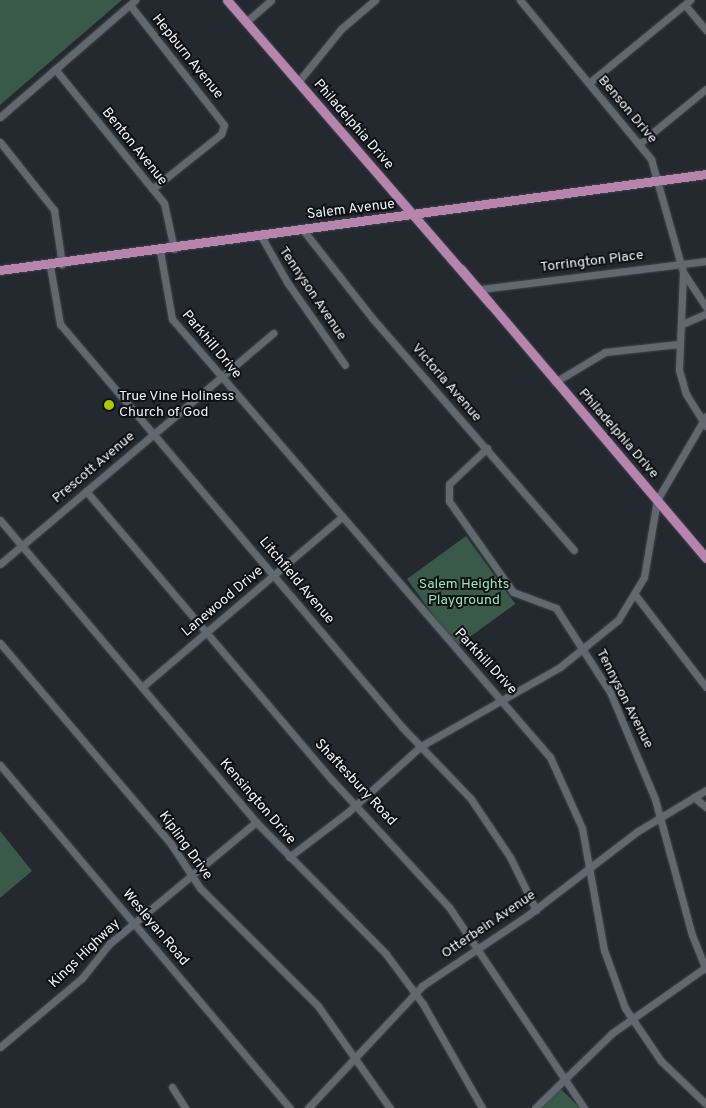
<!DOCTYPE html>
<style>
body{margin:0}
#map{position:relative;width:706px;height:1108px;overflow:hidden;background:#23292e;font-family:Overpass,sans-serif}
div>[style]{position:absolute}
.green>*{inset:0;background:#395949;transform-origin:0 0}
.roads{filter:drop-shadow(0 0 1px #42484c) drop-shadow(0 0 1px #42484c)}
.minor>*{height:7px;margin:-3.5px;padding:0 3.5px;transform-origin:3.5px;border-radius:3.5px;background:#61686f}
.major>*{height:9px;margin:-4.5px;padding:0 4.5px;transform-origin:4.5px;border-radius:4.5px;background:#b684ad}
.dots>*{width:14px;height:14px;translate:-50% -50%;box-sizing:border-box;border:2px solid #0f1114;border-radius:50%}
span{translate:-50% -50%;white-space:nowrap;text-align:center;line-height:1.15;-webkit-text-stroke:4px #0f1114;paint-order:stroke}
.street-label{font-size:14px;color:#eef2f6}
.poi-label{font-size:14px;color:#eef2f6}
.left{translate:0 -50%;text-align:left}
.park-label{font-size:14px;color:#9ae2bd}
</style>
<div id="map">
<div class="green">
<div style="clip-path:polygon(0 0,122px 0,0 105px)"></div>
<div style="left:466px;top:536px;width:84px;height:73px;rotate:54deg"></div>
<div style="clip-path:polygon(0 831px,32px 871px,0 898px)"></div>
<div style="clip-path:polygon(559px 1087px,580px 1108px,538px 1108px)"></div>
</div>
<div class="roads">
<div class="minor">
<div style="left:520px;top:0;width:206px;rotate:50.5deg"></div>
<div style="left:651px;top:159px;width:117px;rotate:74.2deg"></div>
<div style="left:683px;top:272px;width:42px;rotate:56.7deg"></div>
<div style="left:130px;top:5px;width:152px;rotate:51.9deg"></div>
<div style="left:224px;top:125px;width:9px;rotate:108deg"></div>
<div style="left:221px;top:134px;width:88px;rotate:141.4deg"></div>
<div style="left:685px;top:5px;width:33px;rotate:50deg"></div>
<div style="left:246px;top:22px;width:33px;rotate:-41deg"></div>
<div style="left:55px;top:69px;width:173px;rotate:50.9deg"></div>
<div style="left:164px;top:203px;width:47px;rotate:77.7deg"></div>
<div style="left:298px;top:82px;width:68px;rotate:-50.9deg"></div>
<div style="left:341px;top:29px;width:45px;rotate:-40.5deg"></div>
<div style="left:589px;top:83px;width:131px;rotate:-39.4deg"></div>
<div style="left:0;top:117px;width:179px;rotate:-40.9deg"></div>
<div style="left:0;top:142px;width:87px;rotate:51.5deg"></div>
<div style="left:54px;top:210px;width:55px;rotate:81.6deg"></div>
<div style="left:640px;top:143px;width:85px;rotate:-39.3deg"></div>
<div style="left:303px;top:230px;width:113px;rotate:51.8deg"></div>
<div style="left:373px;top:319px;width:306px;rotate:49deg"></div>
<div style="left:261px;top:236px;width:53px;rotate:60.5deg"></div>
<div style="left:287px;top:282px;width:101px;rotate:55.1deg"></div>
<div style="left:160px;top:251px;width:69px;rotate:80deg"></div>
<div style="left:172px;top:319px;width:579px;rotate:49.21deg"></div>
<div style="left:550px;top:757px;width:78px;rotate:65.7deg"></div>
<div style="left:582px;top:828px;width:124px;rotate:79.8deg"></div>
<div style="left:604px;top:950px;width:62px;rotate:70.1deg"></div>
<div style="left:625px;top:1008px;width:64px;rotate:55.8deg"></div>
<div style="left:661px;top:1061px;width:62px;rotate:43.7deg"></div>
<div style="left:50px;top:266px;width:59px;rotate:80.2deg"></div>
<div style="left:60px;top:324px;width:529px;rotate:49.68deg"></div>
<div style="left:402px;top:727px;width:100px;rotate:46.2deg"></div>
<div style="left:471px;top:799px;width:70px;rotate:56.1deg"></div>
<div style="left:510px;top:857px;width:59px;rotate:63.9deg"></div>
<div style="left:683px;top:273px;width:97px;rotate:92.4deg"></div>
<div style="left:679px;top:370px;width:25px;rotate:74deg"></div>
<div style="left:686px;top:394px;width:38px;rotate:58deg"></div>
<div style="left:481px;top:289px;width:227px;rotate:-7.1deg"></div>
<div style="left:682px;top:324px;width:26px;rotate:-23deg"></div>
<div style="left:555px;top:382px;width:58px;rotate:-31deg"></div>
<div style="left:605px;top:352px;width:74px;rotate:-6.2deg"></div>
<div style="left:487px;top:448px;width:52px;rotate:136.5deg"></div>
<div style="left:449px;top:484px;width:17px;rotate:90deg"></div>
<div style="left:449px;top:501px;width:111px;rotate:54.9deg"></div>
<div style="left:513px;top:592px;width:46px;rotate:20.4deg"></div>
<div style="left:556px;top:608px;width:100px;rotate:57.3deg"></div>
<div style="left:610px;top:692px;width:116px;rotate:67.2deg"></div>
<div style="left:655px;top:799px;width:141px;rotate:74.8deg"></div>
<div style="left:692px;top:935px;width:37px;rotate:68deg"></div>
<div style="left:86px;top:491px;width:381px;rotate:49.6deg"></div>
<div style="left:333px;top:781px;width:171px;rotate:47.4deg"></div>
<div style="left:449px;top:907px;width:242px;rotate:56.1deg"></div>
<div style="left:0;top:520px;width:396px;rotate:49.7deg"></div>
<div style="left:256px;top:822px;width:185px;rotate:45.4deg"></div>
<div style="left:386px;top:954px;width:62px;rotate:53.5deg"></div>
<div style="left:423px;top:1004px;width:120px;rotate:60.4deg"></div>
<div style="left:0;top:564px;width:358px;rotate:-40.2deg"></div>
<div style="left:636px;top:596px;width:115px;rotate:52.4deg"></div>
<div style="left:0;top:643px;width:264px;rotate:49.6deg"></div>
<div style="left:171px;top:844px;width:53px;rotate:56.6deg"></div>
<div style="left:200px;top:888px;width:167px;rotate:45deg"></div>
<div style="left:318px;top:1006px;width:125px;rotate:54.8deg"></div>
<div style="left:142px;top:687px;width:262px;rotate:-40.4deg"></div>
<div style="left:0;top:765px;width:449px;rotate:49.8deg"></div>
<div style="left:694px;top:797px;width:16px;rotate:40deg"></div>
<div style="left:289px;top:857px;width:74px;rotate:-37.3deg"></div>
<div style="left:348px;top:812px;width:98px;rotate:-42.1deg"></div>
<div style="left:421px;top:746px;width:160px;rotate:-29.6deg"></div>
<div style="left:560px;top:667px;width:75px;rotate:-39deg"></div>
<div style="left:618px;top:620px;width:50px;rotate:-58.8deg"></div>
<div style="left:644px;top:577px;width:78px;rotate:-80.4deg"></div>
<div style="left:657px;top:500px;width:97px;rotate:-59.7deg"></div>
<div style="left:0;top:1047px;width:107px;rotate:-40.1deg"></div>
<div style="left:82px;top:978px;width:43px;rotate:-51.5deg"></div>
<div style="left:109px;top:944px;width:191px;rotate:-39.7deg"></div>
<div style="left:172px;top:1087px;width:25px;rotate:58deg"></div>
<div style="left:308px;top:1108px;width:167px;rotate:-46.9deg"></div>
<div style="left:422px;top:986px;width:128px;rotate:-33.8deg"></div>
<div style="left:528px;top:915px;width:138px;rotate:-37.4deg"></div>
<div style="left:638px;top:831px;width:79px;rotate:-31.1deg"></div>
<div style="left:535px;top:1108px;width:107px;rotate:-44.2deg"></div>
<div style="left:612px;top:1033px;width:115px;rotate:-35.1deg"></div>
</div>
<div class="major">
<div style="left:227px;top:0;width:402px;rotate:49.1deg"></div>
<div style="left:461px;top:269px;width:379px;rotate:49.7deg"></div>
<div style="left:0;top:270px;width:712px;rotate:-7.74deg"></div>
</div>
</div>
<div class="dots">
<div style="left:109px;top:405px;background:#b1c500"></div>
</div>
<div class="street-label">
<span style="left:187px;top:57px;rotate:51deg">Hepburn Avenue</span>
<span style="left:627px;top:110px;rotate:50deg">Benson Drive</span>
<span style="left:353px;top:125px;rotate:49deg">Philadelphia Drive</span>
<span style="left:134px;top:147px;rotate:51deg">Benton Avenue</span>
<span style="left:351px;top:210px;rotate:-7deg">Salem Avenue</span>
<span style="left:592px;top:262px;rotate:-7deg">Torrington Place</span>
<span style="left:312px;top:294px;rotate:56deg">Tennyson Avenue</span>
<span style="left:211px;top:345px;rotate:50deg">Parkhill Drive</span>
<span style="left:446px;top:383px;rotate:49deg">Victoria Avenue</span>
<span style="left:618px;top:434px;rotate:49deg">Philadelphia Drive</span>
<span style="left:94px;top:468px;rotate:-40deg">Prescott Avenue</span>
<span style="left:296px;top:581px;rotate:50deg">Litchfield Avenue</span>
<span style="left:223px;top:602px;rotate:-40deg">Lanewood Drive</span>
<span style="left:485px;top:662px;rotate:47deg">Parkhill Drive</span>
<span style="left:624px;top:699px;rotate:63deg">Tennyson Avenue</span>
<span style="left:355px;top:783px;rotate:47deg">Shaftesbury Road</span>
<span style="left:257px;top:802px;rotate:49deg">Kensington Drive</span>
<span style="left:185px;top:846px;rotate:54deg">Kipling Drive</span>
<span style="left:489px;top:925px;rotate:-34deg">Otterbein Avenue</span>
<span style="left:155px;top:928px;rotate:50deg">Wesleyan Road</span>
<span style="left:85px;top:954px;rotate:-44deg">Kings Highway</span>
</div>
<div class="poi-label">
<span class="left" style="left:119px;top:405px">True Vine Holiness<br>Church of God</span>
</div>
<div class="park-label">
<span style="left:464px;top:593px">Salem Heights<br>Playground</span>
</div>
</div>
